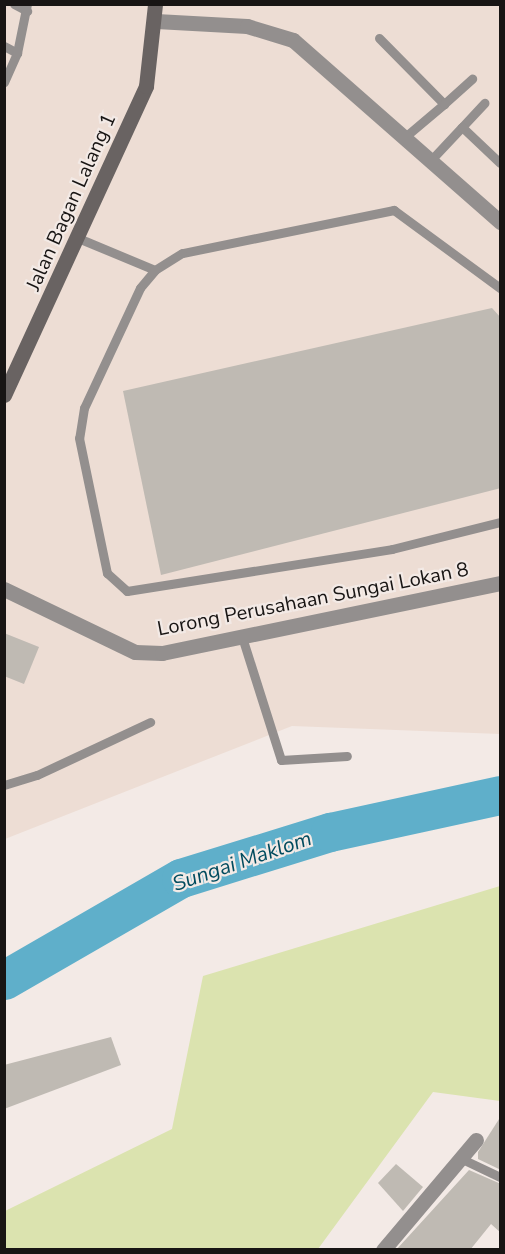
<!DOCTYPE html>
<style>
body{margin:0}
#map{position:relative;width:505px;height:1254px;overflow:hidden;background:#f3eae6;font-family:"Nunito Sans",sans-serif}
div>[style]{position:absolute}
.built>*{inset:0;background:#edddd4}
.green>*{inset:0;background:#dbe3af}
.river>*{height:39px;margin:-19.5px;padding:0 19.5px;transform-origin:19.5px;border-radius:19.5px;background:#5fafca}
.building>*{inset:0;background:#bfbab3}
.lane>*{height:9px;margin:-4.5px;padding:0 4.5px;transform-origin:4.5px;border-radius:4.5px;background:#938f8e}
.street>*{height:15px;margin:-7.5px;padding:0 7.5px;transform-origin:7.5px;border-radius:7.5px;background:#938f8e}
.secondary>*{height:15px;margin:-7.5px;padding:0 7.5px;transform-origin:7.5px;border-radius:7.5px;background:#696362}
span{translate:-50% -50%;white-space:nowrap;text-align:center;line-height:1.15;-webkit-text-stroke:4.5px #f3eae6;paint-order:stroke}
.street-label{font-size:20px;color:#181514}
.water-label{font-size:21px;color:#014b5e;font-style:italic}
.frame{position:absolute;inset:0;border:6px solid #181514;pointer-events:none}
</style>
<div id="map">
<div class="built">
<div style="clip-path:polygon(5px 5px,500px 5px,500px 734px,292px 726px,5px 839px)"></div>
</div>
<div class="green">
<div style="clip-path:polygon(500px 886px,500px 1101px,433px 1092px,318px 1249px,5px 1249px,5px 1211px,172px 1129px,203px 976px)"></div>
</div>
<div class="river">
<div style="left:4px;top:980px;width:204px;rotate:-30deg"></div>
<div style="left:181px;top:878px;width:156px;rotate:-17.2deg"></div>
<div style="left:330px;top:832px;width:174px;rotate:-12.3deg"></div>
</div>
<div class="building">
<div style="clip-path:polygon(492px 308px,501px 318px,501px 488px,161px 575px,123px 391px)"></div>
<div style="clip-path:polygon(4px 633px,39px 647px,24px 684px,4px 676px)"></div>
<div style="clip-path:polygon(111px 1037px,121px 1065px,4px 1109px,4px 1065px)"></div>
<div style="clip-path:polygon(501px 1116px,501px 1170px,478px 1159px,478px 1152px)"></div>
<div style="clip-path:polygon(396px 1164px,423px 1187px,403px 1211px,378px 1183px)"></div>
<div style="clip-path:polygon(469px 1170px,501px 1184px,501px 1233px,491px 1224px,470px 1250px,396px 1250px)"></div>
</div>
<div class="lane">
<div style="left:14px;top:4px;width:15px;rotate:28deg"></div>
<div style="left:379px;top:38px;width:93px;rotate:45.4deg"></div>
<div style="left:444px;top:104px;width:51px;rotate:139.8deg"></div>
<div style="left:4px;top:46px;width:15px;rotate:28deg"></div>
<div style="left:17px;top:53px;width:32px;rotate:114deg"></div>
<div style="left:17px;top:53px;width:50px;rotate:-78.5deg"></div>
<div style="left:444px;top:104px;width:38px;rotate:-42deg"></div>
<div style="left:462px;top:127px;width:33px;rotate:-47deg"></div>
<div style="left:431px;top:160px;width:45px;rotate:-46.8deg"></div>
<div style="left:462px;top:127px;width:52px;rotate:43.5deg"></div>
<div style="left:78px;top:238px;width:83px;rotate:22.6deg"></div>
<div style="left:500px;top:288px;width:132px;rotate:-143.7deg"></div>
<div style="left:394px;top:210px;width:216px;rotate:168.5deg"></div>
<div style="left:182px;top:253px;width:32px;rotate:148deg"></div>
<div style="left:155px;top:270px;width:23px;rotate:130deg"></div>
<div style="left:140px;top:288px;width:132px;rotate:115deg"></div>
<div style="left:84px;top:408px;width:30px;rotate:99deg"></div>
<div style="left:79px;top:438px;width:138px;rotate:78.3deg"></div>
<div style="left:107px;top:573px;width:27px;rotate:42deg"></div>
<div style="left:127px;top:591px;width:268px;rotate:-9deg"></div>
<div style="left:392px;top:549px;width:111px;rotate:-14deg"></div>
<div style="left:242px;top:637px;width:129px;rotate:72.4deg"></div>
<div style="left:281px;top:760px;width:66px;rotate:-3.5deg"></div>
<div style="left:4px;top:785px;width:34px;rotate:-17deg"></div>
<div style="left:37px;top:775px;width:125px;rotate:-25.1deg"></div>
<div style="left:460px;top:1158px;width:44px;rotate:25.4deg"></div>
</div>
<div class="street">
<div style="left:156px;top:21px;width:91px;rotate:3.1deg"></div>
<div style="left:247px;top:26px;width:48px;rotate:16.9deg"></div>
<div style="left:293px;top:40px;width:276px;rotate:41.3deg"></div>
<div style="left:4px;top:589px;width:145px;rotate:25.7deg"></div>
<div style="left:135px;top:652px;width:27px;rotate:2deg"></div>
<div style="left:162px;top:653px;width:345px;rotate:-11.7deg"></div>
<div style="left:383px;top:1250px;width:144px;rotate:-49.8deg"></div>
</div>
<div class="secondary">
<div style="left:4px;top:395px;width:340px;rotate:-65.3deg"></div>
<div style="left:146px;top:86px;width:82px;rotate:-83.7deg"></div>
</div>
<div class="street-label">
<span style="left:71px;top:202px;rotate:-66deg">Jalan Bagan Lalang 1</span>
<span style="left:313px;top:599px;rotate:-11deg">Lorong Perusahaan Sungai Lokan 8</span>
</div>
<div class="water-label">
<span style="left:242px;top:861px;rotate:-19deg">Sungai Maklom</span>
</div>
<div class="frame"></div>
</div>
